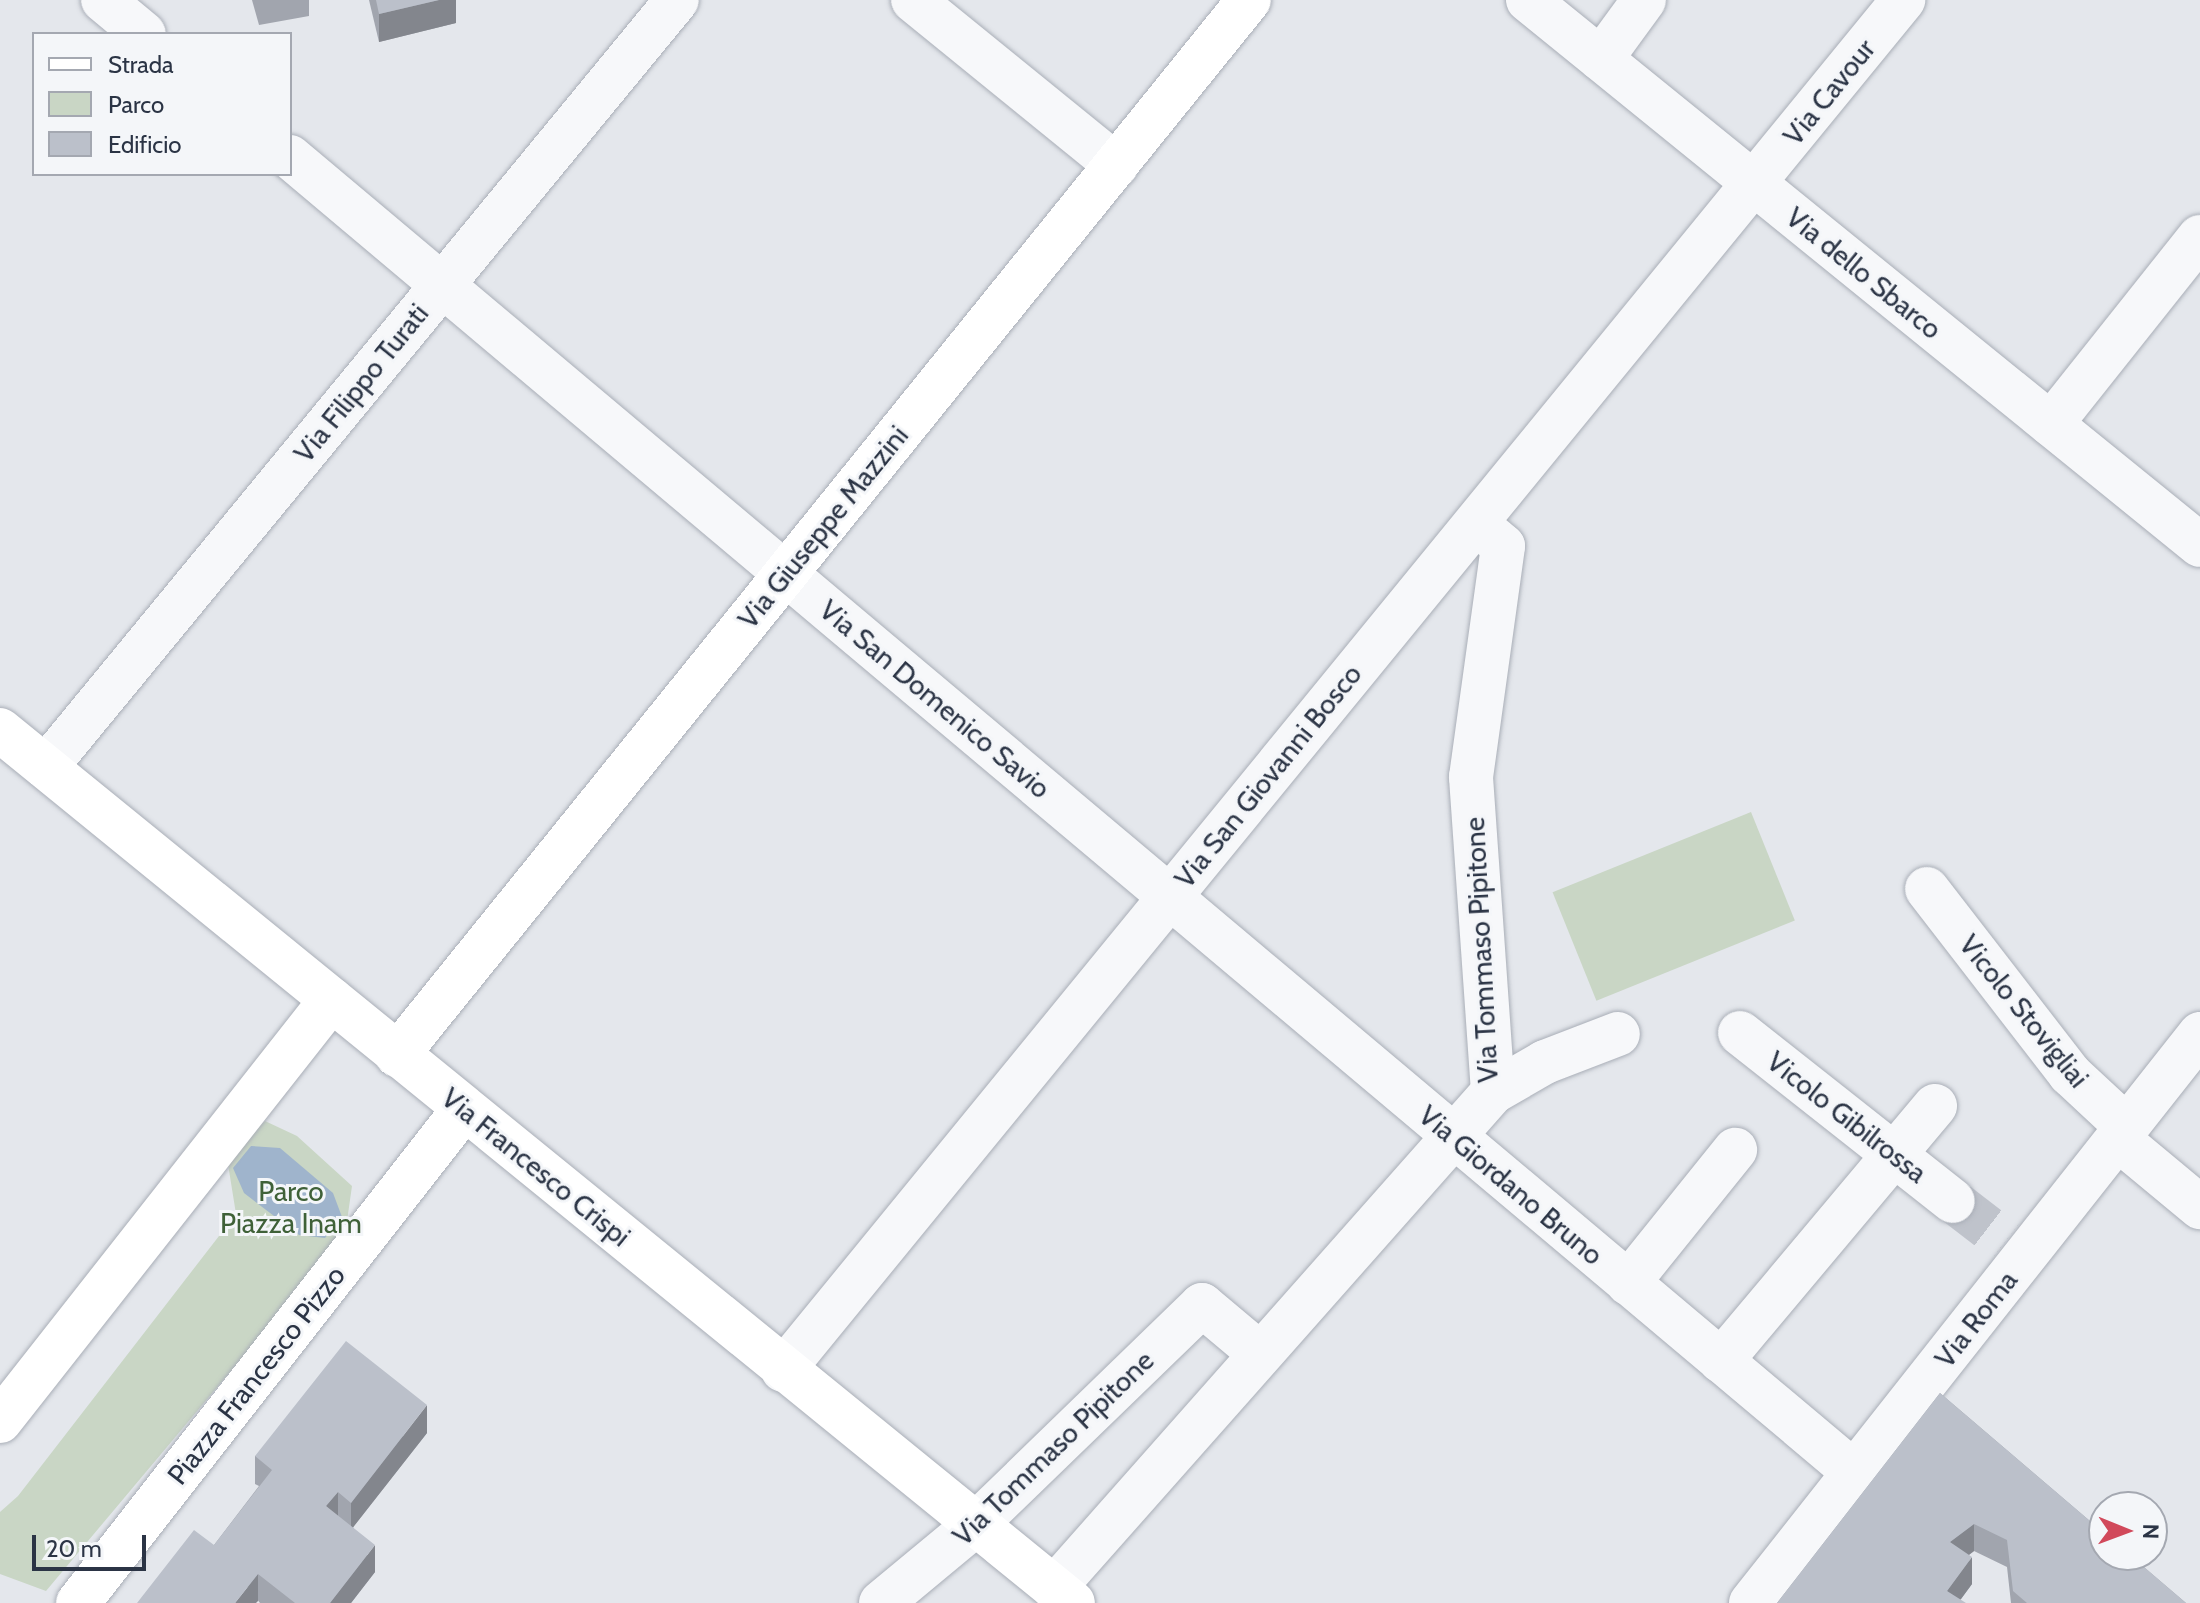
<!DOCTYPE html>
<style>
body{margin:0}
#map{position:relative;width:2200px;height:1603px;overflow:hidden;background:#e4e7ec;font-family:Cabin,sans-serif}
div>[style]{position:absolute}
.green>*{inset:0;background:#c9d6c5;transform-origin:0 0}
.water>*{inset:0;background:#9fb4cc}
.minor-tunnel>*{height:44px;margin-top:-22px;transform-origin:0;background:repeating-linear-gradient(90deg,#bfc3cb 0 44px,transparent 0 66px)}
.roads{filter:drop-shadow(0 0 2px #a9aeb7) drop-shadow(0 0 2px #a9aeb7)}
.minor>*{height:44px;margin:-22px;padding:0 22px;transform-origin:22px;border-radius:22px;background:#f7f8fa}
.tertiary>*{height:44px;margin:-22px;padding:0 22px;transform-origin:22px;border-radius:22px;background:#f7f8fa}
.secondary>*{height:44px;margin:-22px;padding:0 22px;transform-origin:22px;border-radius:22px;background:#fff}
.wall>*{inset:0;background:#a1a5ae}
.shaded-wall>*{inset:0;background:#83868d}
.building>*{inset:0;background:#bbc0ca}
span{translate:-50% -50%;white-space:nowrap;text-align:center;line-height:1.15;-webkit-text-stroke:6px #f4f6f9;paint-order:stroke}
.street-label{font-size:28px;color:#2b3445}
.park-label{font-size:28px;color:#3f6138}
.legend{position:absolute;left:32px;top:32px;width:260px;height:144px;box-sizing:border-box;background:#f4f6f9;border:2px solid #a4a8b1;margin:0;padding:10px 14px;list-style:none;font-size:24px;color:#2b3445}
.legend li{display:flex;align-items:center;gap:16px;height:40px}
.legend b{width:40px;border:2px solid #a4a8b1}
.north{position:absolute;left:2088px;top:1491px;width:80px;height:80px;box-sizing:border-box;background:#f4f6f9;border:2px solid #a4a8b1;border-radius:50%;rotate:91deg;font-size:22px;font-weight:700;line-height:32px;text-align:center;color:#2b3445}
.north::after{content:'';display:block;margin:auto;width:28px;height:36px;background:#d1495b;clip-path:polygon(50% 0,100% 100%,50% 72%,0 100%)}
.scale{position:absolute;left:32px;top:1535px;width:114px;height:36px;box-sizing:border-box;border:4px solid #2b3445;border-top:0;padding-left:10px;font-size:24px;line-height:28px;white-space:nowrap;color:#2b3445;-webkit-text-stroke:6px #f4f6f9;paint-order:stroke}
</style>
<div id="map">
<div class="green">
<div style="left:1751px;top:812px;width:117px;height:214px;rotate:68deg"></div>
<div style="clip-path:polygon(265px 1121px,297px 1136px,352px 1186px,345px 1235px,46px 1591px,0 1574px,0 1512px,18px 1496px,236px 1214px,227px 1158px)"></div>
</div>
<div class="water">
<div style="clip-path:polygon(251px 1146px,280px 1148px,333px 1193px,342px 1217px,325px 1238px,299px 1235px,244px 1193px,233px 1168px)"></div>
</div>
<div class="minor-tunnel">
<div style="left:1953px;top:1201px;width:66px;rotate:37.6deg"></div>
</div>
<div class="roads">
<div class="minor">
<div style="left:103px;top:0;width:53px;rotate:39.7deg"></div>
<div style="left:913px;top:0;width:262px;rotate:39.1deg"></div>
<div style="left:1601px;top:59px;width:73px;rotate:-53.9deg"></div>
<div style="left:290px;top:157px;width:2043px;rotate:40.06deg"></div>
<div style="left:2051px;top:424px;width:239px;rotate:-51.5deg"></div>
<div style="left:46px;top:767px;width:993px;rotate:-50.56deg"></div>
<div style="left:1927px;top:889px;width:234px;rotate:52.3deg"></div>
<div style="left:2070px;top:1074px;width:78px;rotate:42.9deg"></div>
<div style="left:1740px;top:1033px;width:271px;rotate:38.3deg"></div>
<div style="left:1493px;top:1092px;width:60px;rotate:-30deg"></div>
<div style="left:1545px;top:1062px;width:78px;rotate:-21deg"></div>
<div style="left:2118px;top:1139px;width:107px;rotate:39.7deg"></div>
<div style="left:1628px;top:1283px;width:171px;rotate:-51.2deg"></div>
<div style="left:1721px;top:1361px;width:333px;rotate:-50deg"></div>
<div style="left:783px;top:1370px;width:1770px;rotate:-50.73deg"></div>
<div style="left:1054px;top:1588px;width:662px;rotate:-48.49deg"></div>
<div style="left:1493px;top:1092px;width:316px;rotate:-94deg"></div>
<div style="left:1471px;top:777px;width:233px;rotate:-82.1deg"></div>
<div style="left:1503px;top:546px;width:35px;rotate:-140deg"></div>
<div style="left:881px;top:1603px;width:122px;rotate:-39.7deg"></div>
<div style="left:975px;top:1525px;width:316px;rotate:-44.1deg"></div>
<div style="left:1202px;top:1305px;width:73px;rotate:40deg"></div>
</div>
<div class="tertiary">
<div style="left:1528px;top:0;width:865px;rotate:39.04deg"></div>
<div style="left:1751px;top:1603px;width:725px;rotate:-51.72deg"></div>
</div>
<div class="secondary">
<div style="left:0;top:730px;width:1383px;rotate:39.13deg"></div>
<div style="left:397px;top:1055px;width:1356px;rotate:-51.08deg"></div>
<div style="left:0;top:1421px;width:536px;rotate:-51.82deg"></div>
<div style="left:78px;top:1603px;width:627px;rotate:-52deg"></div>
</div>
</div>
<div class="wall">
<div style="clip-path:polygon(252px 0,309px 0,309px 16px,259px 25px)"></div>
<div style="clip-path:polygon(369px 0,456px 0,456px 23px,379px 42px)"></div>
<div style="clip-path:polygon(1940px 1393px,2186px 1603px,2011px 1603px,2007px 1567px,1974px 1551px,1969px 1555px,1972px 1584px,1961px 1599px,1777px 1603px)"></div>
<div style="clip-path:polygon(427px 1433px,353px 1527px,375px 1572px,351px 1603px,260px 1603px,214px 1545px,259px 1486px,255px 1484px,255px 1456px)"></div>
</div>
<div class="shaded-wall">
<div style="clip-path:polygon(439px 0,456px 0,456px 23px,379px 42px,379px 14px)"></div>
<div style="clip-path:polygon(427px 1405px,427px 1433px,351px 1530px,351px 1503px)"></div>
<div style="clip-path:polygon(338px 1492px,338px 1519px,326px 1506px)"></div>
<div style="clip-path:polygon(1974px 1524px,1974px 1551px,1950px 1569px,1950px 1542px)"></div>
<div style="clip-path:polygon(375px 1545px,375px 1572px,351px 1603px,330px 1603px)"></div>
<div style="clip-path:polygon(1972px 1557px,1972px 1584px,1958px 1603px,1947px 1591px)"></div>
<div style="clip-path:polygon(258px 1574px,258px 1601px,256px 1603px,235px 1603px)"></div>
</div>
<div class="building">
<div style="clip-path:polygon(376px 0,439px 0,379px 14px)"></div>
<div style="clip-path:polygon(346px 1341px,427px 1405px,351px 1503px,338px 1492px,326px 1506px,375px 1545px,330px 1603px,295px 1603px,258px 1574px,235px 1603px,137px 1603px,194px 1530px,214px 1545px,272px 1470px,255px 1456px)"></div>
<div style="clip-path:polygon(1940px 1393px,2104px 1533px,2104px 1555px,2130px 1555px,2186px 1603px,2027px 1603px,2013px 1591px,2007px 1540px,1974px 1524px,1950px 1542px,1972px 1557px,1947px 1591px,1966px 1603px,1777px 1603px)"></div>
</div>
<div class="street-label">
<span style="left:1829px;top:92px;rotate:-51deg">Via Cavour</span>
<span style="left:1864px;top:273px;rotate:39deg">Via dello Sbarco</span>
<span style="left:361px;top:383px;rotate:-51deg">Via Filippo Turati</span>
<span style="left:823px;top:527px;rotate:-51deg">Via Giuseppe Mazzini</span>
<span style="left:935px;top:699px;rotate:40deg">Via San Domenico Savio</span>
<span style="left:1268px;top:776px;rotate:-51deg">Via San Giovanni Bosco</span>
<span style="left:1481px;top:950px;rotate:-93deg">Via Tommaso Pipitone</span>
<span style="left:2024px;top:1011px;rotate:51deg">Vicolo Stovigliai</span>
<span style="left:1847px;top:1117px;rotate:38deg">Vicolo Gibilrossa</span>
<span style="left:536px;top:1167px;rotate:39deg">Via Francesco Crispi</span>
<span style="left:1511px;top:1185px;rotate:40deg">Via Giordano Bruno</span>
<span style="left:1976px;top:1319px;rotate:-52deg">Via Roma</span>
<span style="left:256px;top:1375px;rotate:-52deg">Piazza Francesco Pizzo</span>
<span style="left:1053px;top:1448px;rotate:-44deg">Via Tommaso Pipitone</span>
</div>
<div class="park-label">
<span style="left:291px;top:1207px">Parco<br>Piazza Inam</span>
</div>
<ul class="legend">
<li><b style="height:10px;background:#fff"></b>Strada</li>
<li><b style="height:22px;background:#c9d6c5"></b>Parco</li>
<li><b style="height:22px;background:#bbc0ca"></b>Edificio</li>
</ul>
<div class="north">N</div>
<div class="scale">20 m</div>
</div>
